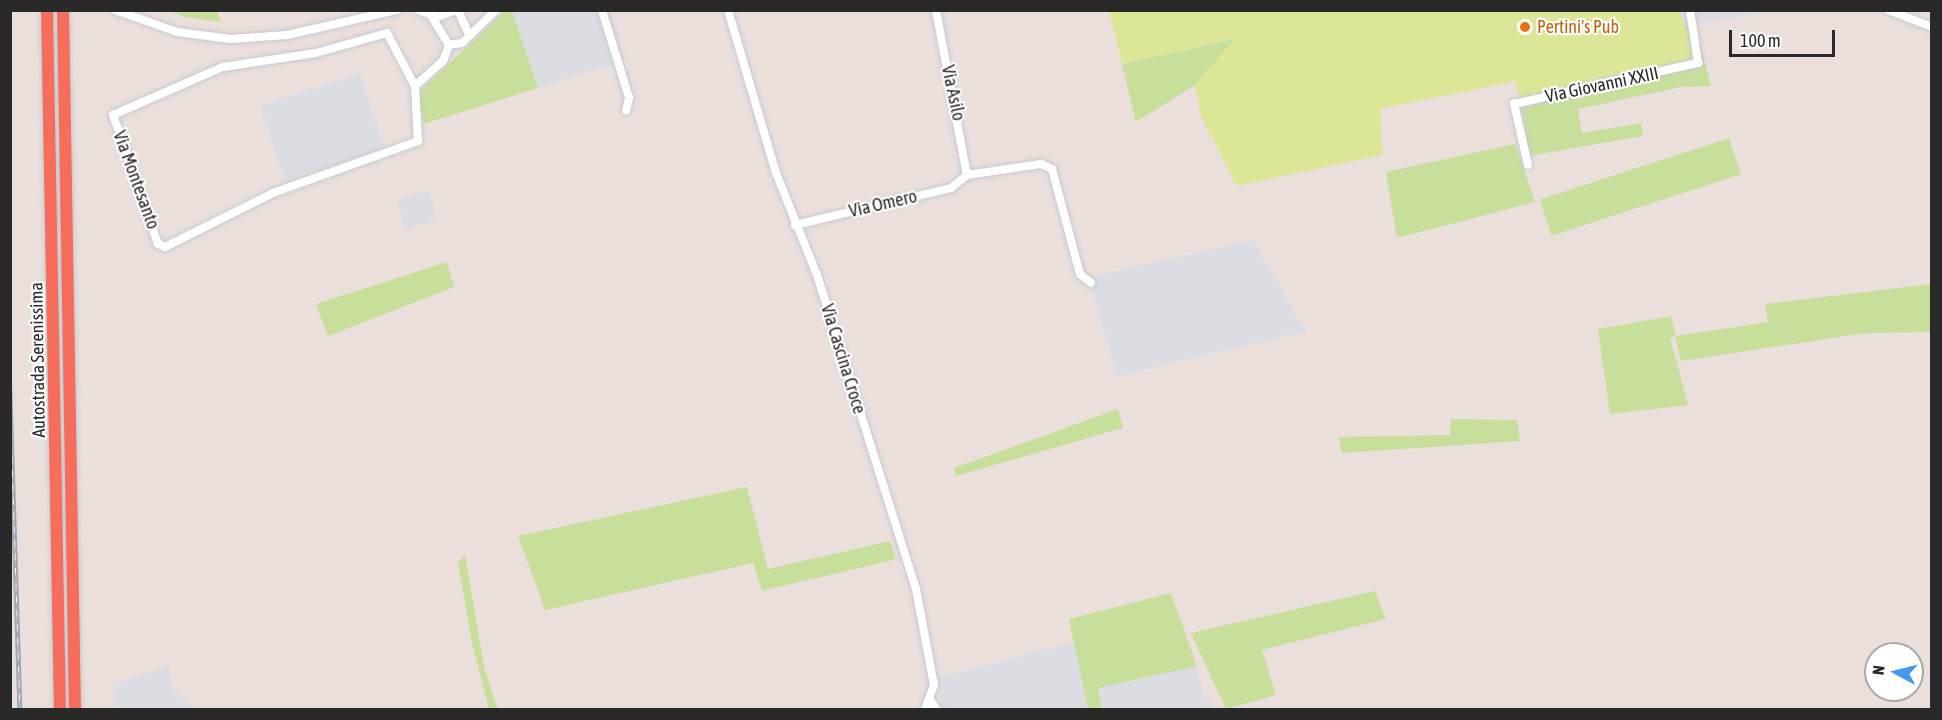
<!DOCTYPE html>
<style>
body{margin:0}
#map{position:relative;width:1942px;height:720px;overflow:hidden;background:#ebdfdb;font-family:"Asap Condensed",sans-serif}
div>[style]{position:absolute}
.industrial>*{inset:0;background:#dcdce3;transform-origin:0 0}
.green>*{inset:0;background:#c7df9a;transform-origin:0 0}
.pitch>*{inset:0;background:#dde696}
.roads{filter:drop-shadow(0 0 2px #c4cbd2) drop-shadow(0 0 2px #c4cbd2)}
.minor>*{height:8px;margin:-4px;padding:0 4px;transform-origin:4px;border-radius:4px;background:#fff}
.highway>*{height:12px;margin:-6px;padding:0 6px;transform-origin:6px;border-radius:6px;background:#f66e5b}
.rail>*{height:4.5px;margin-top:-2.25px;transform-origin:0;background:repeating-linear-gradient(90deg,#fff 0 7px,#9ea8b2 0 14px);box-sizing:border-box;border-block:2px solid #9ea8b2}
.dots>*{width:16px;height:16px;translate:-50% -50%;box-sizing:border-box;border:3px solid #fff;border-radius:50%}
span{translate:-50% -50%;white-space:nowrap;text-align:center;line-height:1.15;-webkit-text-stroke:4.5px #fff;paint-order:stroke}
.food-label{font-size:18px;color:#c56008}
.left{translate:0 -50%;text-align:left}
.street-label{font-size:18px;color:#292929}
.frame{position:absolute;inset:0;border:12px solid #292929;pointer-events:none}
.north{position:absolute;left:1864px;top:642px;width:60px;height:60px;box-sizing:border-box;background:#fff;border:2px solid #a9a9a9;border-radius:50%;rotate:277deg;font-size:16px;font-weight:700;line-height:24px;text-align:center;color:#292929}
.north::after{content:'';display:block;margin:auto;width:21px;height:27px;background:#4299f1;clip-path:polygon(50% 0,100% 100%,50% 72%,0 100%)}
.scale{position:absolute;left:1729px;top:30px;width:106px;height:27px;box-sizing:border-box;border:3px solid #292929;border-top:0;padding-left:8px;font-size:18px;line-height:21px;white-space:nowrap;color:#292929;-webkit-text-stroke:4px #fff;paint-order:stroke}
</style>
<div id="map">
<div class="industrial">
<div style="clip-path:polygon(1680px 10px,1776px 11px,1683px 26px)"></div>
<div style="clip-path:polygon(512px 11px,609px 11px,624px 61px,538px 88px)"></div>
<div style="left:360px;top:73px;width:79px;height:105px;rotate:72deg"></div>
<div style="clip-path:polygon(430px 189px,436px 219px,404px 231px,397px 200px)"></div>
<div style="clip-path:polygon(1253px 240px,1306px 331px,1117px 377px,1088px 277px)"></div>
<div style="clip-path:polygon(1075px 642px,1088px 709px,943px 709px,938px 677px)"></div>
<div style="clip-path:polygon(168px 666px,173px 689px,196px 709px,115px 709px,114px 684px)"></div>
<div style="clip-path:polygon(1197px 666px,1205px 699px,1219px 709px,1102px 709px,1097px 688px)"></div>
</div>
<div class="green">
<div style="clip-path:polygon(169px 11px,217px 11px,221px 22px,185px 17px)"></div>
<div style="clip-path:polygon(505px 11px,512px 11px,538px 88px,424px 124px,418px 93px)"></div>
<div style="clip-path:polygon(1695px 24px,1711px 86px,1681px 87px,1578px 109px,1582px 133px,1641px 123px,1643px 136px,1529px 156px,1521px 103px,1691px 37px,1686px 38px,1683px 26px)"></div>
<div style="clip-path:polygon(1235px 39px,1195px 85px,1136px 122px,1122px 64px)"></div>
<div style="left:1729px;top:138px;width:38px;height:199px;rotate:72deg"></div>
<div style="clip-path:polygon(1515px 144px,1535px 202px,1397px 238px,1386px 172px)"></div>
<div style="clip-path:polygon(447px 262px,454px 287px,328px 336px,316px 304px)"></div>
<div style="clip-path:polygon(1931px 284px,1931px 332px,1866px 333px,1681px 361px,1675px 336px,1670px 339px,1688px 405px,1610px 414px,1598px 329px,1671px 316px,1676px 336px,1768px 322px,1765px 304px)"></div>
<div style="clip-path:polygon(1118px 409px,1123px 428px,956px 476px,954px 468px)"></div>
<div style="clip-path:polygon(1451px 419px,1517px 420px,1520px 441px,1342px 453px,1338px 437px,1450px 435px)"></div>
<div style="clip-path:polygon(747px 487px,768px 569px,890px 541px,896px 559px,762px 591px,753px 563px,545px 610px,518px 536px)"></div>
<div style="clip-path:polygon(465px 555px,485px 671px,498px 709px,489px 709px,472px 643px,458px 563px)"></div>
<div style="clip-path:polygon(1375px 591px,1386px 619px,1262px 650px,1276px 695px,1226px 709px,1191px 633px)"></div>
<div style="clip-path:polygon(1171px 593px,1197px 666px,1098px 688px,1102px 709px,1088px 709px,1069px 619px)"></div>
</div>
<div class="pitch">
<div style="clip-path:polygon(1109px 11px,1680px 11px,1696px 66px,1521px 103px,1516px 81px,1380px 109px,1382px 155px,1237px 186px,1202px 119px,1195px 85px,1235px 39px,1122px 64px)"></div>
</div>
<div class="roads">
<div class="minor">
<div style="left:115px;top:10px;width:66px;rotate:19.5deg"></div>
<div style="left:177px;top:32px;width:54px;rotate:7.4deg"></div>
<div style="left:231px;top:39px;width:56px;rotate:-4.1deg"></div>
<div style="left:287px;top:35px;width:113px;rotate:-12.8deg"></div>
<div style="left:418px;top:10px;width:20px;rotate:20deg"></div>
<div style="left:437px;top:17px;width:20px;rotate:-20deg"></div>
<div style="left:458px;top:10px;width:24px;rotate:66deg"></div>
<div style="left:602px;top:10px;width:92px;rotate:72.9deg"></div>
<div style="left:629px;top:98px;width:13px;rotate:103deg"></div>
<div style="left:728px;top:10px;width:170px;rotate:73.6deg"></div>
<div style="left:776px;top:173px;width:110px;rotate:68.1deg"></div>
<div style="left:817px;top:275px;width:329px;rotate:72.5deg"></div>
<div style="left:916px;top:589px;width:98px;rotate:79.4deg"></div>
<div style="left:934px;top:685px;width:27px;rotate:110deg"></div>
<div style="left:936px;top:10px;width:168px;rotate:79.4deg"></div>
<div style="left:1888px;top:10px;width:47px;rotate:21.1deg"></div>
<div style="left:432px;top:17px;width:33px;rotate:59deg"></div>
<div style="left:387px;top:33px;width:60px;rotate:62.2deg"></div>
<div style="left:415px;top:86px;width:55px;rotate:86.9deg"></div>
<div style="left:418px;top:141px;width:154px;rotate:160.3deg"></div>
<div style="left:273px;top:193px;width:121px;rotate:153.4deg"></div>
<div style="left:165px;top:247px;width:8px;rotate:-157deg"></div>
<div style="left:158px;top:244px;width:137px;rotate:-109.2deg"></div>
<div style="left:113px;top:115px;width:120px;rotate:-23.6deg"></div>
<div style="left:223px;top:67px;width:94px;rotate:-8.6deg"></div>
<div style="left:316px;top:53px;width:74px;rotate:-15.7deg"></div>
<div style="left:449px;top:45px;width:13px;rotate:-9deg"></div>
<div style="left:462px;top:43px;width:47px;rotate:-44.1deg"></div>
<div style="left:415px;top:86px;width:38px;rotate:-42deg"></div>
<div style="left:443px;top:61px;width:17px;rotate:-69deg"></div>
<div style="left:1528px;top:165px;width:63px;rotate:-102.9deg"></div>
<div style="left:1514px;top:104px;width:189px;rotate:-12.6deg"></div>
<div style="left:1698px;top:63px;width:54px;rotate:-98.6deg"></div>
<div style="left:967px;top:175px;width:75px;rotate:-8.5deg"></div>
<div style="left:1041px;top:164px;width:12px;rotate:24deg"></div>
<div style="left:1052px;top:169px;width:109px;rotate:75.1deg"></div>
<div style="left:1080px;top:274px;width:14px;rotate:39deg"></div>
<div style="left:795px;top:225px;width:160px;rotate:-13.3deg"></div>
<div style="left:951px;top:188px;width:21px;rotate:-39deg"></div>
<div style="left:931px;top:701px;width:11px;rotate:56deg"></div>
</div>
<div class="highway">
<div style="left:47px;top:10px;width:700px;rotate:88.94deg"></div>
<div style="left:63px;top:10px;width:700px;rotate:89.02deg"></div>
</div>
</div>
<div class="rail">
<div style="left:10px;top:386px;width:324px;rotate:88.2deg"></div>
</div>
<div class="dots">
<div style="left:1525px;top:27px;background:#e8710a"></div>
</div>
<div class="food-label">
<span class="left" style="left:1537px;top:27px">Pertini's Pub</span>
</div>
<div class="street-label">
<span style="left:1602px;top:85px;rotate:-12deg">Via Giovanni XXIII</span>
<span style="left:953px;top:93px;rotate:78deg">Via Asilo</span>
<span style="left:136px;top:180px;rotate:70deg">Via Montesanto</span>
<span style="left:883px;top:204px;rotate:-13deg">Via Omero</span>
<span style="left:843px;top:359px;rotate:73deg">Via Cascina Croce</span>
<span style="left:38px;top:360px;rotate:-91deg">Autostrada Serenissima</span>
</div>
<div class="frame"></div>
<div class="north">N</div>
<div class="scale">100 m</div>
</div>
